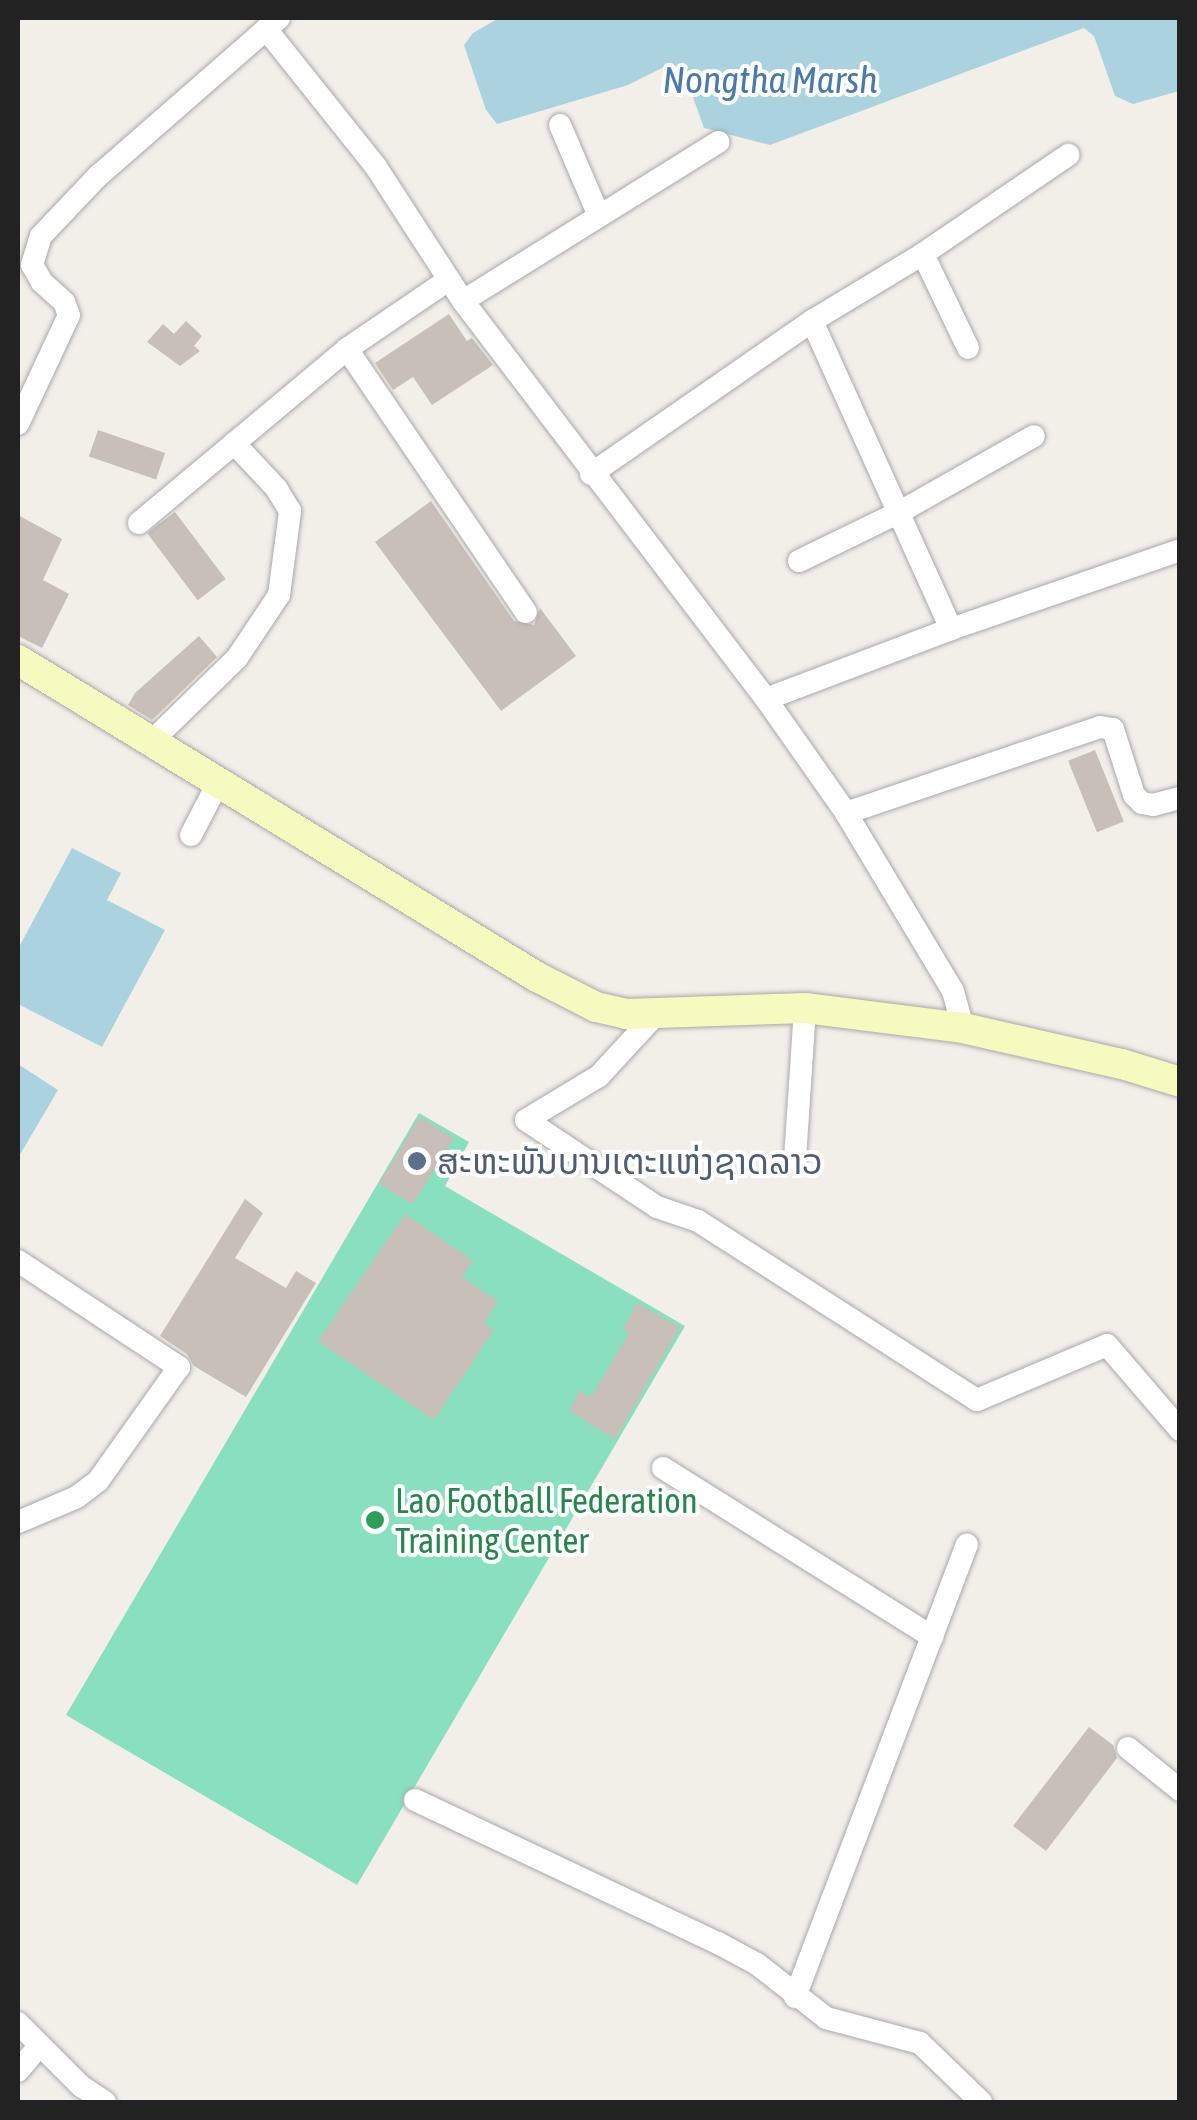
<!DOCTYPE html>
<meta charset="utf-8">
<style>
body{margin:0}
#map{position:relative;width:1197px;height:2120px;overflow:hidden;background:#f2efe9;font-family:"Asap Condensed","Noto Sans Lao",sans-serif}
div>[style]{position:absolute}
.pitch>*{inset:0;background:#88e0be}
.water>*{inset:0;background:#aad3df}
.building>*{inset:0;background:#c7bfb8;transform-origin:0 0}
.roads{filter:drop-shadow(0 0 2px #a9a9a9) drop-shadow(0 0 2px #a9a9a9)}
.street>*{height:22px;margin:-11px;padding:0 11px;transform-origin:11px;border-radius:11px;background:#fff}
.secondary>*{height:30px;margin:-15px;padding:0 15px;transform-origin:15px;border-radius:15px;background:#f7fabf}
.dots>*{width:28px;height:28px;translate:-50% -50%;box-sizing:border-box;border:5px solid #fff;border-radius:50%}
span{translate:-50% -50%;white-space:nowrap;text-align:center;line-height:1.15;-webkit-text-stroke:8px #fff;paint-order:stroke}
.service-label{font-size:35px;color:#4e5e75}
.left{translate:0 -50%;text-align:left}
.leisure-label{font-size:35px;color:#27864d}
.water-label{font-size:38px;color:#4a7aab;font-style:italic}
.frame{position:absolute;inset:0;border:20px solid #222;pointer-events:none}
</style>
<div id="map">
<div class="pitch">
<div style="clip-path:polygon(419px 1113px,469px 1142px,445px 1186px,685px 1326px,357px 1885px,66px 1715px)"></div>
</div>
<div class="water">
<div style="clip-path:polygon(499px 18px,1179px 18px,1179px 91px,1133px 104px,1115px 96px,1094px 36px,1084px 28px,770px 145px,704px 128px,685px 75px,672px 63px,628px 85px,497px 124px,486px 110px,464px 45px,473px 33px)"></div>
<div style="clip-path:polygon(72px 848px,121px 873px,107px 900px,165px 930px,102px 1047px,18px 1004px,18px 949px)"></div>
<div style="clip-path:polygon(18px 1064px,58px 1090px,18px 1158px)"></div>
</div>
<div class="building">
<div style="clip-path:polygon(449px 314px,467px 341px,472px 338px,493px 365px,432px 405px,413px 377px,393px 390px,375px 363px)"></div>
<div style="clip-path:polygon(186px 321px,202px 336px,194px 346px,200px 351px,180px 366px,147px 342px,163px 324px,174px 334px)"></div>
<div style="left:98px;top:430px;width:71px;height:28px;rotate:19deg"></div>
<div style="clip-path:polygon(431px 501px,514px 621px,534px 625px,540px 608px,576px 656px,501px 711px,375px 542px)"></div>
<div style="left:175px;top:512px;width:84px;height:35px;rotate:53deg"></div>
<div style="clip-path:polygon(18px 515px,62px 539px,43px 580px,69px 594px,42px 648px,18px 636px)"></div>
<div style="clip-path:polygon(199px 636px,217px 657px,152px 720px,128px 705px,135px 693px)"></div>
<div style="left:1095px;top:750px;width:77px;height:29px;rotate:68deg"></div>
<div style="left:420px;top:1117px;width:40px;height:78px;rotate:32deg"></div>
<div style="clip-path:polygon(245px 1199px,263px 1213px,235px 1258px,286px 1288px,296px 1271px,316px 1283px,246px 1397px,194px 1366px,187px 1354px,160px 1336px)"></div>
<div style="clip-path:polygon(405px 1214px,473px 1261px,462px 1277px,498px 1301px,484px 1323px,494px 1330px,434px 1420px,318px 1341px)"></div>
<div style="clip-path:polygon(637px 1303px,680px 1327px,615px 1439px,569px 1411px,580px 1390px,591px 1397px,629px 1333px,623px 1329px)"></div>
<div style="clip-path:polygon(1089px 1727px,1113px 1745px,1117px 1758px,1046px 1851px,1013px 1826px)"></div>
</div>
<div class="roads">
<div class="street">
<div style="left:266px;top:29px;width:176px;rotate:51.4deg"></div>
<div style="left:376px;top:167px;width:160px;rotate:57deg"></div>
<div style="left:463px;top:301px;width:500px;rotate:52.72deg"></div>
<div style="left:766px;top:699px;width:139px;rotate:54.9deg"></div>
<div style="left:846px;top:813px;width:208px;rotate:59deg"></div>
<div style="left:953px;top:991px;width:38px;rotate:75deg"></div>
<div style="left:560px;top:125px;width:99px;rotate:66.8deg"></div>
<div style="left:923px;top:254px;width:104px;rotate:64.4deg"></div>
<div style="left:463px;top:301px;width:301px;rotate:-31.9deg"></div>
<div style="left:812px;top:321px;width:338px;rotate:65.7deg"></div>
<div style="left:347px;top:349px;width:318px;rotate:55.8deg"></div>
<div style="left:18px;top:424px;width:120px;rotate:-64.9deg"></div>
<div style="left:69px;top:315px;width:14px;rotate:-111deg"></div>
<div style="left:64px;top:302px;width:30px;rotate:-138deg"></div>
<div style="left:42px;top:282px;width:20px;rotate:-120deg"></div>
<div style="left:32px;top:265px;width:30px;rotate:-73deg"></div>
<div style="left:41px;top:236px;width:83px;rotate:-46.5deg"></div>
<div style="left:98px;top:176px;width:240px;rotate:-41.1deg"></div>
<div style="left:591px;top:474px;width:269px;rotate:-34.7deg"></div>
<div style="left:812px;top:321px;width:130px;rotate:-31.1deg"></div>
<div style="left:923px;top:254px;width:176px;rotate:-34.3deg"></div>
<div style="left:139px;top:523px;width:271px;rotate:-39.9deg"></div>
<div style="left:347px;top:349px;width:122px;rotate:-34.3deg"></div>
<div style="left:799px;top:561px;width:110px;rotate:-25.9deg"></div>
<div style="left:898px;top:513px;width:156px;rotate:-29.5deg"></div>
<div style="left:766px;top:699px;width:198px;rotate:-20.7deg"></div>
<div style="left:951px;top:629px;width:242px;rotate:-19deg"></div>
<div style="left:151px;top:742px;width:120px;rotate:-44.3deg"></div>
<div style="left:237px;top:658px;width:76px;rotate:-56.3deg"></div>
<div style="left:279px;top:595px;width:85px;rotate:-82.5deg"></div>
<div style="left:290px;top:511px;width:26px;rotate:-121deg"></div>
<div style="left:277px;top:489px;width:63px;rotate:-133.1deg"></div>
<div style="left:846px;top:813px;width:268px;rotate:-18.7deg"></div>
<div style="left:1100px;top:727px;width:13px;rotate:9deg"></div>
<div style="left:1113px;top:729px;width:69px;rotate:72.3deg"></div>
<div style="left:1134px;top:795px;width:11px;rotate:45deg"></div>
<div style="left:1142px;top:803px;width:11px;rotate:10deg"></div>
<div style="left:1153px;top:805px;width:28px;rotate:-15deg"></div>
<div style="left:191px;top:835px;width:59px;rotate:-62.6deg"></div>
<div style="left:657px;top:1013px;width:86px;rotate:132.6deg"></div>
<div style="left:599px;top:1076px;width:85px;rotate:148.9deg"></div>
<div style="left:526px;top:1120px;width:157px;rotate:33.6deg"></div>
<div style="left:657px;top:1207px;width:43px;rotate:18.9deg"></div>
<div style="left:698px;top:1221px;width:331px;rotate:32.7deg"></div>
<div style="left:977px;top:1400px;width:141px;rotate:-22.9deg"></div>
<div style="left:1107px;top:1345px;width:112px;rotate:49.3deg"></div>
<div style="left:795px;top:1159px;width:151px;rotate:-86.2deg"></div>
<div style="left:18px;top:1261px;width:193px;rotate:33.4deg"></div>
<div style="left:179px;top:1367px;width:140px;rotate:125.4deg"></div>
<div style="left:98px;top:1481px;width:26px;rotate:143deg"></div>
<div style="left:77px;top:1497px;width:64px;rotate:157deg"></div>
<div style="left:663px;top:1468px;width:318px;rotate:32.1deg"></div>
<div style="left:1128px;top:1748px;width:67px;rotate:38.9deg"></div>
<div style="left:415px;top:1800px;width:335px;rotate:25.3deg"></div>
<div style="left:718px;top:1943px;width:44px;rotate:28.3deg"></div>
<div style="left:757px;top:1964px;width:88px;rotate:38deg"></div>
<div style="left:826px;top:2018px;width:97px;rotate:14.9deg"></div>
<div style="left:920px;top:2043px;width:85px;rotate:44deg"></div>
<div style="left:795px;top:1997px;width:484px;rotate:-69.2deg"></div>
<div style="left:18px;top:2023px;width:89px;rotate:45deg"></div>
<div style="left:81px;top:2086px;width:29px;rotate:34deg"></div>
<div style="left:18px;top:2071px;width:34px;rotate:-50deg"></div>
</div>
<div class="secondary">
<div style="left:18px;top:660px;width:608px;rotate:31.42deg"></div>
<div style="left:537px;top:977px;width:66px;rotate:27deg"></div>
<div style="left:596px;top:1007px;width:31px;rotate:13deg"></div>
<div style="left:626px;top:1014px;width:179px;rotate:-1.9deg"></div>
<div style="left:805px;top:1008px;width:159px;rotate:7.2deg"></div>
<div style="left:963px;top:1028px;width:163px;rotate:12.8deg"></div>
<div style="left:1122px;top:1064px;width:61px;rotate:17.2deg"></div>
</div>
</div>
<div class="dots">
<div style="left:417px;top:1161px;background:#5c6f8a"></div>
<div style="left:375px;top:1520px;background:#2e9e5b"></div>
</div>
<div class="service-label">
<span class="left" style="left:437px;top:1161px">ສະຫະພັນບານເຕະແຫ່ງຊາດລາວ</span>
</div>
<div class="leisure-label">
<span class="left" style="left:395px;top:1520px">Lao Football Federation<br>Training Center</span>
</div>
<div class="water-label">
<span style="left:770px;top:80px">Nongtha Marsh</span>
</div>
<div class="frame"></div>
</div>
